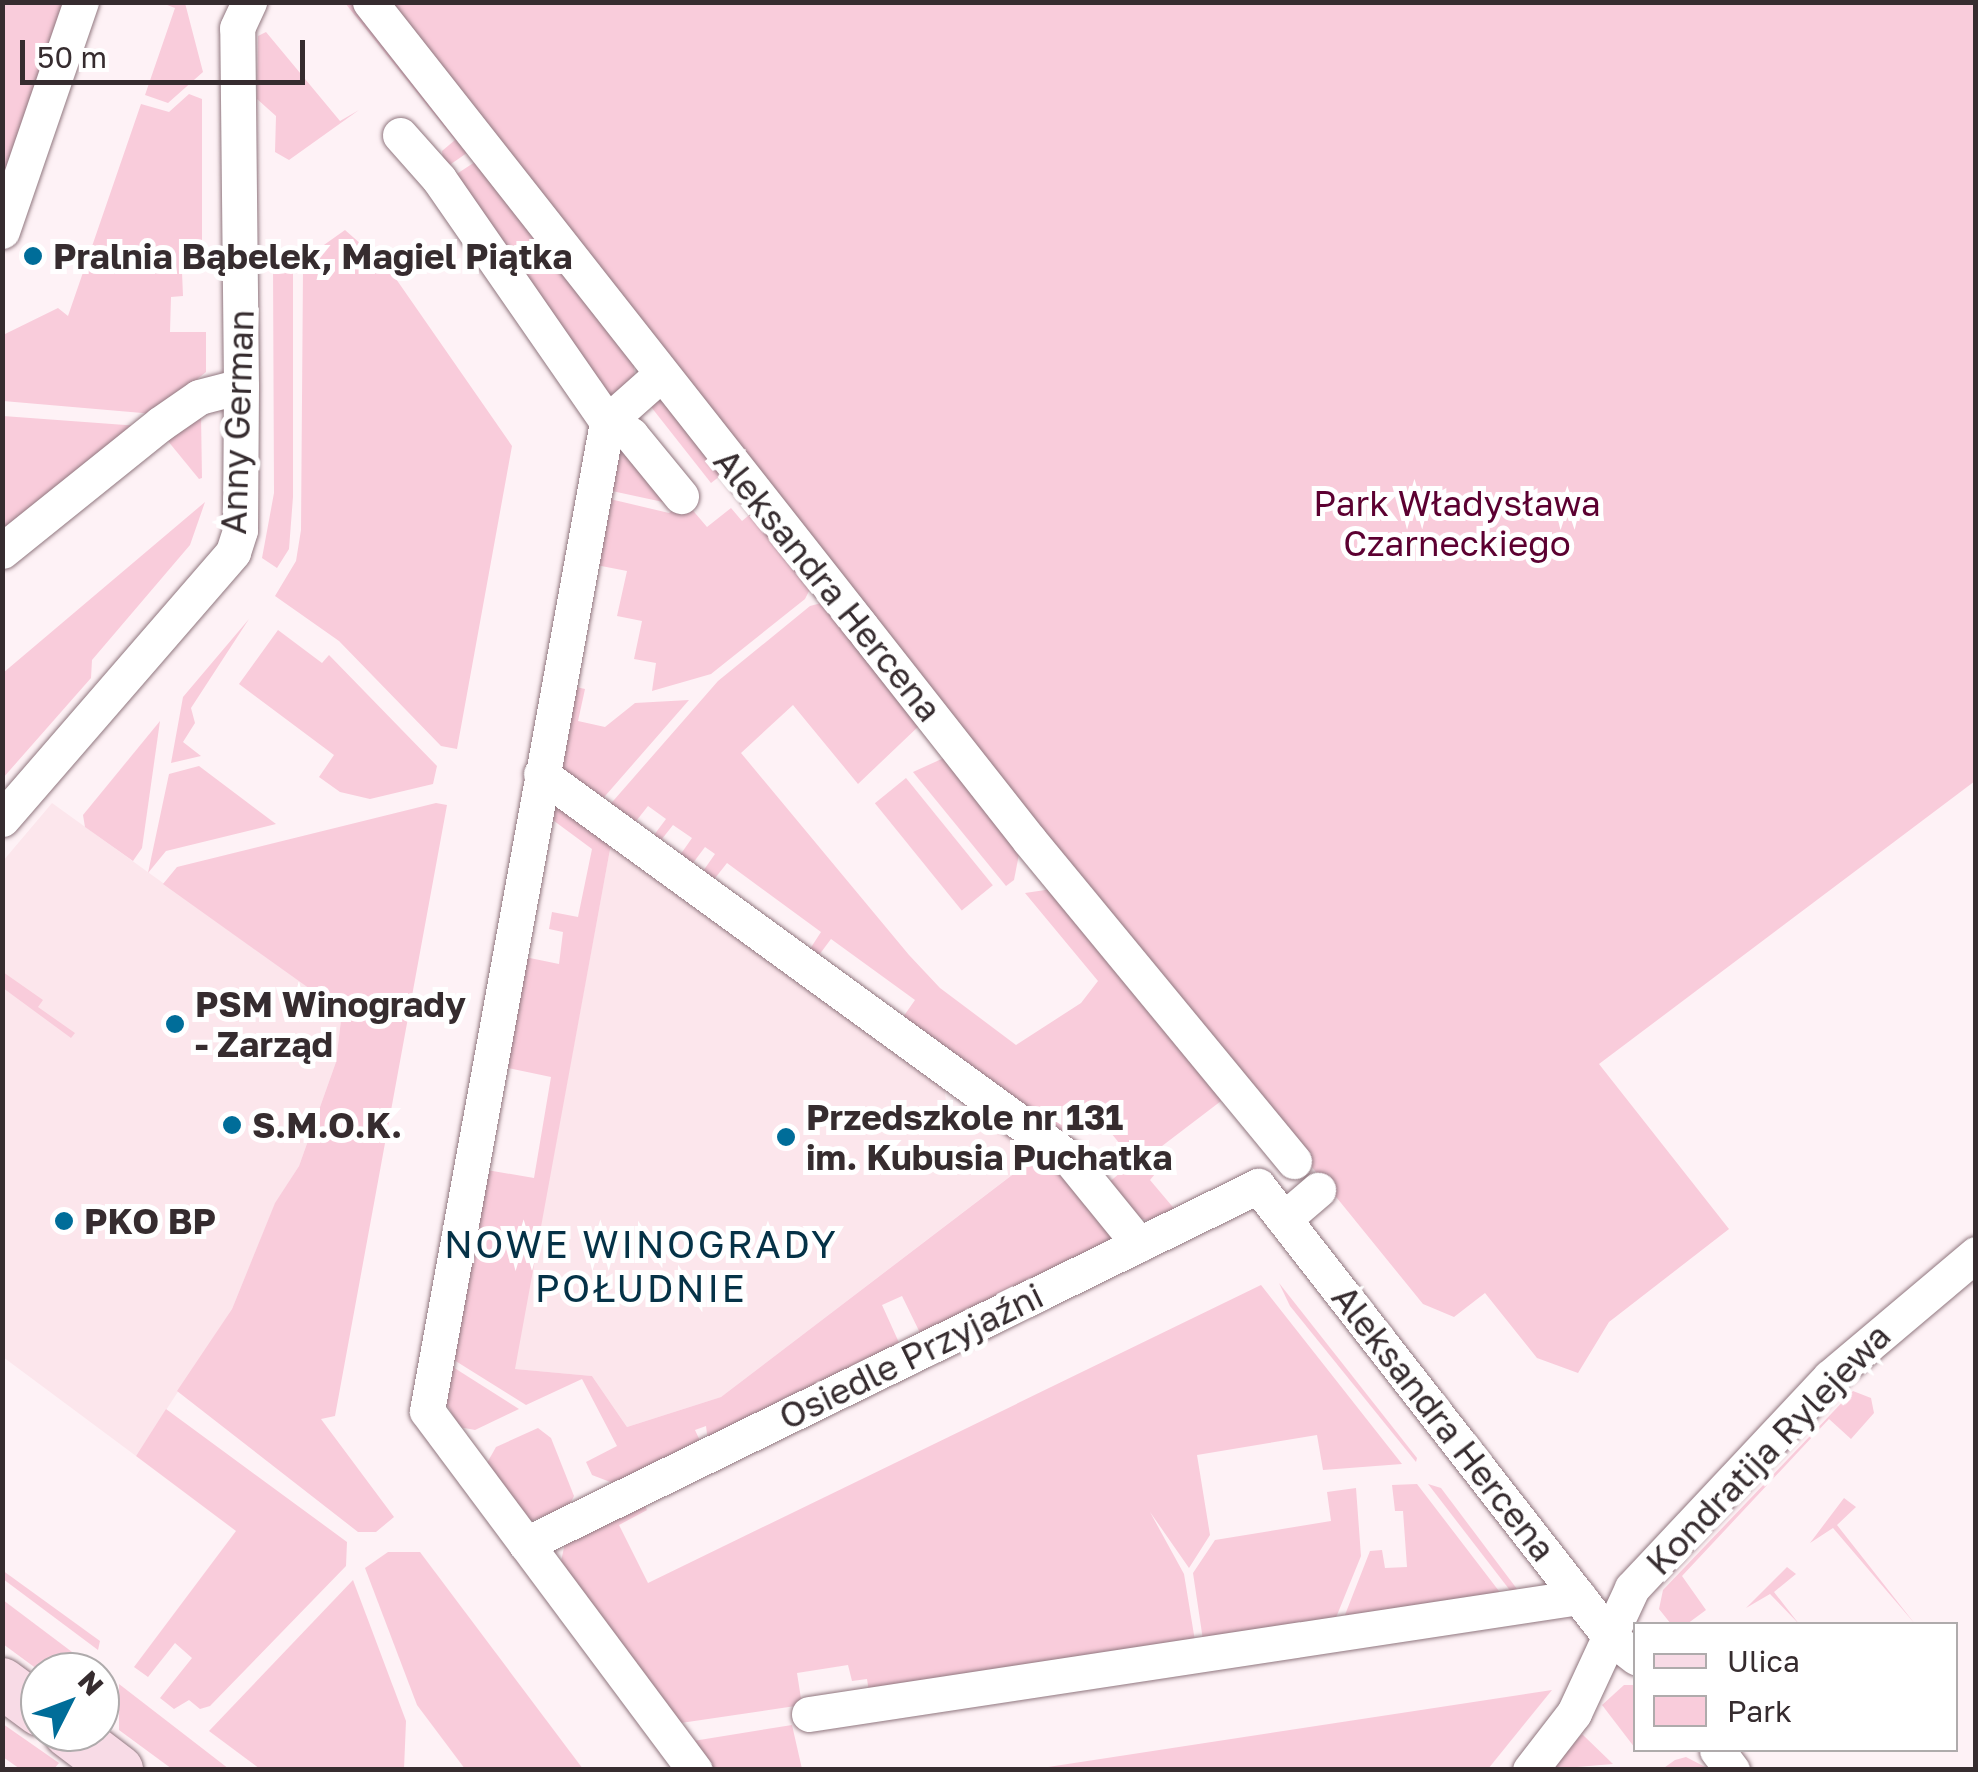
<!DOCTYPE html>
<meta charset="utf-8">
<style>
body{margin:0}
#map{position:relative;width:1978px;height:1772px;overflow:hidden;background:#fef2f6;font-family:"Golos Text",sans-serif}
div>[style]{position:absolute}
.built>*{inset:0;background:#fce6ec}
.green>*{inset:0;background:#f9ccdb;transform-origin:0 0}
.roads{filter:drop-shadow(0 0 2px #90777f) drop-shadow(0 0 2px #90777f)}
.street>*{height:35px;margin:-17.5px;padding:0 17.5px;transform-origin:17.5px;border-radius:17.5px;background:#fff}
.secondary>*{height:50px;margin:-25px;padding:0 25px;transform-origin:25px;border-radius:25px;background:#f8dbe6}
.dots>*{width:28px;height:28px;translate:-50% -50%;box-sizing:border-box;border:5px solid #fff;border-radius:50%}
span{translate:-50% -50%;white-space:nowrap;text-align:center;line-height:1.15;-webkit-text-stroke:10px #fff;paint-order:stroke}
.poi-label{font-size:35px;color:#362c2f;font-weight:700}
.left{translate:0 -50%;text-align:left}
.street-label{font-size:35px;color:#362c2f}
.park-label{font-size:35px;color:#5c0031}
.neighbourhood-label{font-size:38px;color:#053247;letter-spacing:2.5px}
.frame{position:absolute;inset:0;border:5px solid #362c2f;pointer-events:none}
.legend{position:absolute;left:1633px;top:1622px;width:325px;height:130px;box-sizing:border-box;background:#fff;border:2px solid #afabac;margin:0;padding:12px 18px;list-style:none;font-size:30px;color:#362c2f}
.legend li{display:flex;align-items:center;gap:20px;height:50px}
.legend b{width:50px;border:2px solid #afabac}
.north{position:absolute;left:20px;top:1652px;width:100px;height:100px;box-sizing:border-box;background:#fff;border:2px solid #afabac;border-radius:50%;rotate:48deg;font-size:28px;font-weight:700;line-height:40px;text-align:center;color:#362c2f}
.north::after{content:'';display:block;margin:auto;width:35px;height:45px;background:#006d99;clip-path:polygon(50% 0,100% 100%,50% 72%,0 100%)}
.scale{position:absolute;left:20px;top:40px;width:285px;height:45px;box-sizing:border-box;border:5px solid #362c2f;border-top:0;padding-left:12px;font-size:30px;line-height:35px;white-space:nowrap;color:#362c2f;-webkit-text-stroke:8px #fff;paint-order:stroke}
</style>
<div id="map">
<div class="built">
<div style="clip-path:polygon(52px 803px,324px 999px,341px 1020px,336px 1062px,299px 1166px,275px 1204px,232px 1309px,136px 1456px,3px 1357px,3px 861px)"></div>
<div style="clip-path:polygon(611px 844px,944px 1086px,946px 1101px,967px 1120px,985px 1116px,1038px 1155px,721px 1397px,627px 1427px,592px 1376px,514px 1369px)"></div>
</div>
<div class="green">
<div style="clip-path:polygon(3px 3px,69px 3px,3px 197px)"></div>
<div style="clip-path:polygon(162px 3px,185px 3px,203px 72px,168px 103px,145px 95px,175px 8px)"></div>
<div style="clip-path:polygon(345px 3px,354px 3px,471px 150px,444px 169px,442px 151px,455px 140px)"></div>
<div style="clip-path:polygon(387px 3px,1975px 3px,1975px 781px,1599px 1064px,1729px 1229px,1609px 1322px,1578px 1373px,1537px 1358px,1485px 1293px,1454px 1317px,1423px 1304px,992px 773px)"></div>
<div style="clip-path:polygon(266px 32px,340px 121px,359px 110px,289px 160px,275px 152px,276px 116px,257px 99px,258px 36px)"></div>
<div style="clip-path:polygon(189px 94px,202px 99px,202px 272px,182px 272px,183px 296px,171px 297px,170px 332px,206px 332px,206px 372px,154px 414px,3px 401px,3px 335px,58px 308px,68px 316px,141px 104px,169px 112px)"></div>
<div style="clip-path:polygon(478px 160px,633px 356px,635px 377px,610px 399px,449px 179px)"></div>
<div style="clip-path:polygon(345px 230px,362px 245px,369px 240px,512px 446px,457px 749px,441px 746px,339px 641px,275px 596px,296px 561px,301px 530px,303px 269px,307px 257px)"></div>
<div style="clip-path:polygon(293px 252px,293px 497px,289px 549px,277px 568px,262px 558px,274px 493px,273px 266px)"></div>
<div style="clip-path:polygon(656px 393px,724px 473px,711px 483px,648px 403px)"></div>
<div style="clip-path:polygon(201px 415px,202px 478px,199px 479px,163px 435px)"></div>
<div style="clip-path:polygon(3px 416px,139px 426px,3px 536px)"></div>
<div style="clip-path:polygon(620px 445px,669px 496px,663px 502px,612px 491px)"></div>
<div style="clip-path:polygon(610px 499px,669px 513px,684px 500px,707px 527px,731px 508px,742px 521px,754px 511px,812px 585px,805px 599px,711px 674px,652px 691px,656px 663px,634px 659px,642px 621px,617px 616px,627px 571px,591px 564px)"></div>
<div style="clip-path:polygon(205px 502px,190px 545px,92px 660px,91px 678px,3px 778px,3px 673px)"></div>
<div style="clip-path:polygon(825px 602px,921px 724px,858px 784px,793px 705px,741px 753px,909px 955px,940px 988px,1016px 1045px,1081px 1003px,1098px 981px,1025px 893px,1052px 889px,1225px 1098px,1145px 1159px,1155px 1174px,1150px 1180px,1177px 1212px,1150px 1221px,1135px 1217px,1107px 1184px,1134px 1161px,1097px 1116px,1059px 1136px,901px 1020px,915px 1000px,831px 939px,816px 959px,808px 952px,821px 932px,727px 863px,712px 882px,701px 874px,715px 854px,705px 847px,690px 867px,678px 858px,692px 838px,673px 825px,658px 844px,651px 839px,666px 819px,648px 806px,633px 825px,607px 808px,718px 681px,810px 606px)"></div>
<div style="clip-path:polygon(249px 619px,191px 708px,195px 723px,183px 742px,201px 756px,171px 763px,183px 697px)"></div>
<div style="clip-path:polygon(278px 630px,322px 663px,329px 655px,437px 766px,433px 784px,370px 799px,340px 792px,319px 777px,334px 755px,239px 684px)"></div>
<div style="clip-path:polygon(568px 685px,585px 689px,578px 721px,605px 727px,635px 703px,689px 700px,599px 803px,559px 769px)"></div>
<div style="clip-path:polygon(160px 721px,142px 848px,133px 861px,85px 827px,83px 815px)"></div>
<div style="clip-path:polygon(946px 757px,1020px 849px,1014px 880px,1006px 886px,913px 772px)"></div>
<div style="clip-path:polygon(199px 766px,276px 824px,166px 851px,148px 873px,169px 774px)"></div>
<div style="left:906px;top:778px;width:138px;height:40px;rotate:51deg"></div>
<div style="clip-path:polygon(550px 792px,611px 844px,515px 1369px,592px 1376px,627px 1427px,721px 1397px,1041px 1153px,1114px 1237px,922px 1337px,902px 1296px,882px 1305px,901px 1347px,708px 1442px,706px 1426px,695px 1430px,702px 1445px,618px 1485px,592px 1475px,586px 1462px,617px 1446px,582px 1379px,526px 1405px,446px 1355px,481px 1169px,534px 1178px,551px 1077px,499px 1066px,520px 956px,559px 964px,563px 932px,549px 929px,552px 912px,578px 917px,592px 849px,546px 815px)"></div>
<div style="clip-path:polygon(436px 803px,447px 805px,335px 1416px,321px 1419px,394px 1517px,376px 1532px,358px 1532px,177px 1391px,232px 1309px,275px 1203px,299px 1166px,336px 1062px,341px 1020px,324px 999px,163px 884px,177px 867px)"></div>
<div style="clip-path:polygon(3px 972px,43px 1000px,38px 1007px,75px 1033px,71px 1038px,3px 988px)"></div>
<div style="clip-path:polygon(1279px 1283px,1417px 1458px,1416px 1462px,1290px 1306px)"></div>
<div style="clip-path:polygon(1261px 1285px,1402px 1464px,1323px 1470px,1317px 1435px,1197px 1455px,1210px 1535px,1189px 1568px,1150px 1512px,1184px 1574px,1195px 1641px,869px 1692px,867px 1679px,852px 1681px,848px 1665px,797px 1673px,802px 1705px,674px 1724px,560px 1566px,565px 1543px,642px 1498px,647px 1510px,619px 1525px,648px 1583px)"></div>
<div style="clip-path:polygon(445px 1362px,519px 1409px,475px 1430px,459px 1427px,443px 1397px)"></div>
<div style="clip-path:polygon(1853px 1391px,1871px 1398px,1874px 1413px,1851px 1439px,1829px 1419px,1682px 1576px,1706px 1610px,1687px 1624px,1671px 1624px,1659px 1609px,1663px 1590px)"></div>
<div style="clip-path:polygon(166px 1409px,347px 1542px,346px 1566px,210px 1706px,200px 1709px,189px 1700px,174px 1709px,160px 1698px,192px 1658px,175px 1643px,148px 1677px,134px 1667px,236px 1531px,136px 1456px)"></div>
<div style="clip-path:polygon(538px 1428px,551px 1438px,574px 1496px,569px 1506px,531px 1521px,487px 1463px,496px 1447px)"></div>
<div style="clip-path:polygon(1417px 1484px,1502px 1595px,1343px 1620px,1370px 1551px,1382px 1550px,1385px 1568px,1407px 1567px,1403px 1511px,1395px 1511px,1392px 1485px)"></div>
<div style="clip-path:polygon(1428px 1484px,1441px 1488px,1517px 1589px,1512px 1593px)"></div>
<div style="clip-path:polygon(1356px 1488px,1361px 1556px,1335px 1620px,1203px 1640px,1193px 1573px,1215px 1540px,1331px 1521px,1327px 1492px)"></div>
<div style="clip-path:polygon(1844px 1498px,1856px 1507px,1837px 1525px,1915px 1624px,1833px 1528px,1810px 1543px)"></div>
<div style="clip-path:polygon(388px 1552px,420px 1552px,583px 1769px,465px 1769px,417px 1705px,365px 1568px)"></div>
<div style="clip-path:polygon(1787px 1567px,1796px 1574px,1774px 1592px,1799px 1624px,1770px 1594px,1746px 1608px)"></div>
<div style="clip-path:polygon(2px 1570px,100px 1641px,98px 1650px,3px 1579px)"></div>
<div style="clip-path:polygon(353px 1580px,406px 1721px,404px 1769px,260px 1769px,209px 1731px)"></div>
<div style="clip-path:polygon(3px 1600px,88px 1664px,41px 1672px,3px 1644px)"></div>
<div style="clip-path:polygon(119px 1684px,229px 1769px,172px 1769px,119px 1730px)"></div>
<div style="clip-path:polygon(1624px 1685px,1635px 1685px,1635px 1748px,1602px 1705px)"></div>
<div style="clip-path:polygon(1552px 1690px,1488px 1769px,1035px 1769px)"></div>
<div style="clip-path:polygon(3px 1724px,59px 1763px,54px 1769px,20px 1769px,3px 1757px)"></div>
<div style="clip-path:polygon(792px 1725px,802px 1769px,708px 1769px,687px 1742px)"></div>
<div style="clip-path:polygon(1582px 1734px,1613px 1764px,1553px 1769px)"></div>
<div style="clip-path:polygon(1686px 1757px,1711px 1770px,1661px 1770px,1675px 1760px)"></div>
</div>
<div class="roads">
<div class="street">
<div style="left:370px;top:2px;width:1067px;rotate:51.81deg"></div>
<div style="left:1030px;top:841px;width:415px;rotate:50.5deg"></div>
<div style="left:400px;top:135px;width:59px;rotate:48.4deg"></div>
<div style="left:439px;top:179px;width:295px;rotate:55.3deg"></div>
<div style="left:607px;top:422px;width:27px;rotate:28deg"></div>
<div style="left:631px;top:435px;width:79px;rotate:50.7deg"></div>
<div style="left:2px;top:231px;width:242px;rotate:-71deg"></div>
<div style="left:660px;top:375px;width:71px;rotate:138.4deg"></div>
<div style="left:607px;top:422px;width:1005px;rotate:100.32deg"></div>
<div style="left:427px;top:1411px;width:448px;rotate:53.3deg"></div>
<div style="left:2px;top:551px;width:203px;rotate:-38.8deg"></div>
<div style="left:160px;top:424px;width:47px;rotate:-34.7deg"></div>
<div style="left:199px;top:397px;width:43px;rotate:-14.7deg"></div>
<div style="left:541px;top:774px;width:653px;rotate:36.03deg"></div>
<div style="left:1069px;top:1158px;width:111px;rotate:50.9deg"></div>
<div style="left:2px;top:819px;width:353px;rotate:-49.1deg"></div>
<div style="left:233px;top:552px;width:23px;rotate:-72deg"></div>
<div style="left:240px;top:530px;width:144px;rotate:-89.6deg"></div>
<div style="left:241px;top:386px;width:358px;rotate:-90.6deg"></div>
<div style="left:237px;top:28px;width:29px;rotate:-65deg"></div>
<div style="left:1284px;top:1219px;width:45px;rotate:-40.5deg"></div>
<div style="left:526px;top:1544px;width:815px;rotate:-26.06deg"></div>
<div style="left:1258px;top:1186px;width:572px;rotate:52.03deg"></div>
<div style="left:1610px;top:1637px;width:33px;rotate:38deg"></div>
<div style="left:809px;top:1714px;width:779px;rotate:-8.64deg"></div>
<div style="left:1717px;top:1750px;width:25px;rotate:53deg"></div>
<div style="left:1530px;top:1770px;width:72px;rotate:-52.3deg"></div>
<div style="left:1574px;top:1713px;width:138px;rotate:-65.1deg"></div>
<div style="left:1632px;top:1588px;width:289px;rotate:-46.8deg"></div>
<div style="left:1830px;top:1377px;width:191px;rotate:-40.1deg"></div>
</div>
<div class="secondary">
<div style="left:2px;top:1683px;width:47px;rotate:36.4deg"></div>
<div style="left:68px;top:1732px;width:63px;rotate:37.2deg"></div>
</div>
</div>
<div class="dots">
<div style="left:33px;top:256px;background:#006d99"></div>
<div style="left:175px;top:1024px;background:#006d99"></div>
<div style="left:232px;top:1125px;background:#006d99"></div>
<div style="left:786px;top:1137px;background:#006d99"></div>
<div style="left:64px;top:1221px;background:#006d99"></div>
</div>
<div class="poi-label">
<span class="left" style="left:53px;top:256px">Pralnia Bąbelek, Magiel Piątka</span>
<span class="left" style="left:195px;top:1024px">PSM Winogrady<br>- Zarząd</span>
<span class="left" style="left:806px;top:1137px">Przedszkole nr 131<br>im. Kubusia Puchatka</span>
<span class="left" style="left:252px;top:1125px">S.M.O.K.</span>
<span class="left" style="left:84px;top:1221px">PKO BP</span>
</div>
<div class="street-label">
<span style="left:237px;top:422px;rotate:-88deg">Anny German</span>
<span style="left:828px;top:585px;rotate:51deg">Aleksandra Hercena</span>
<span style="left:911px;top:1356px;rotate:-26deg">Osiedle Przyjaźni</span>
<span style="left:1444px;top:1423px;rotate:52deg">Aleksandra Hercena</span>
<span style="left:1768px;top:1449px;rotate:-46deg">Kondratija Rylejewa</span>
</div>
<div class="park-label">
<span style="left:1457px;top:523px">Park Władysława<br>Czarneckiego</span>
</div>
<div class="neighbourhood-label">
<span style="left:641px;top:1266px">NOWE WINOGRADY<br>POŁUDNIE</span>
</div>
<div class="frame"></div>
<ul class="legend">
<li><b style="height:12px;background:#f8dbe6"></b>Ulica</li>
<li><b style="height:28px;background:#f9ccdb"></b>Park</li>
</ul>
<div class="north">N</div>
<div class="scale">50 m</div>
</div>
